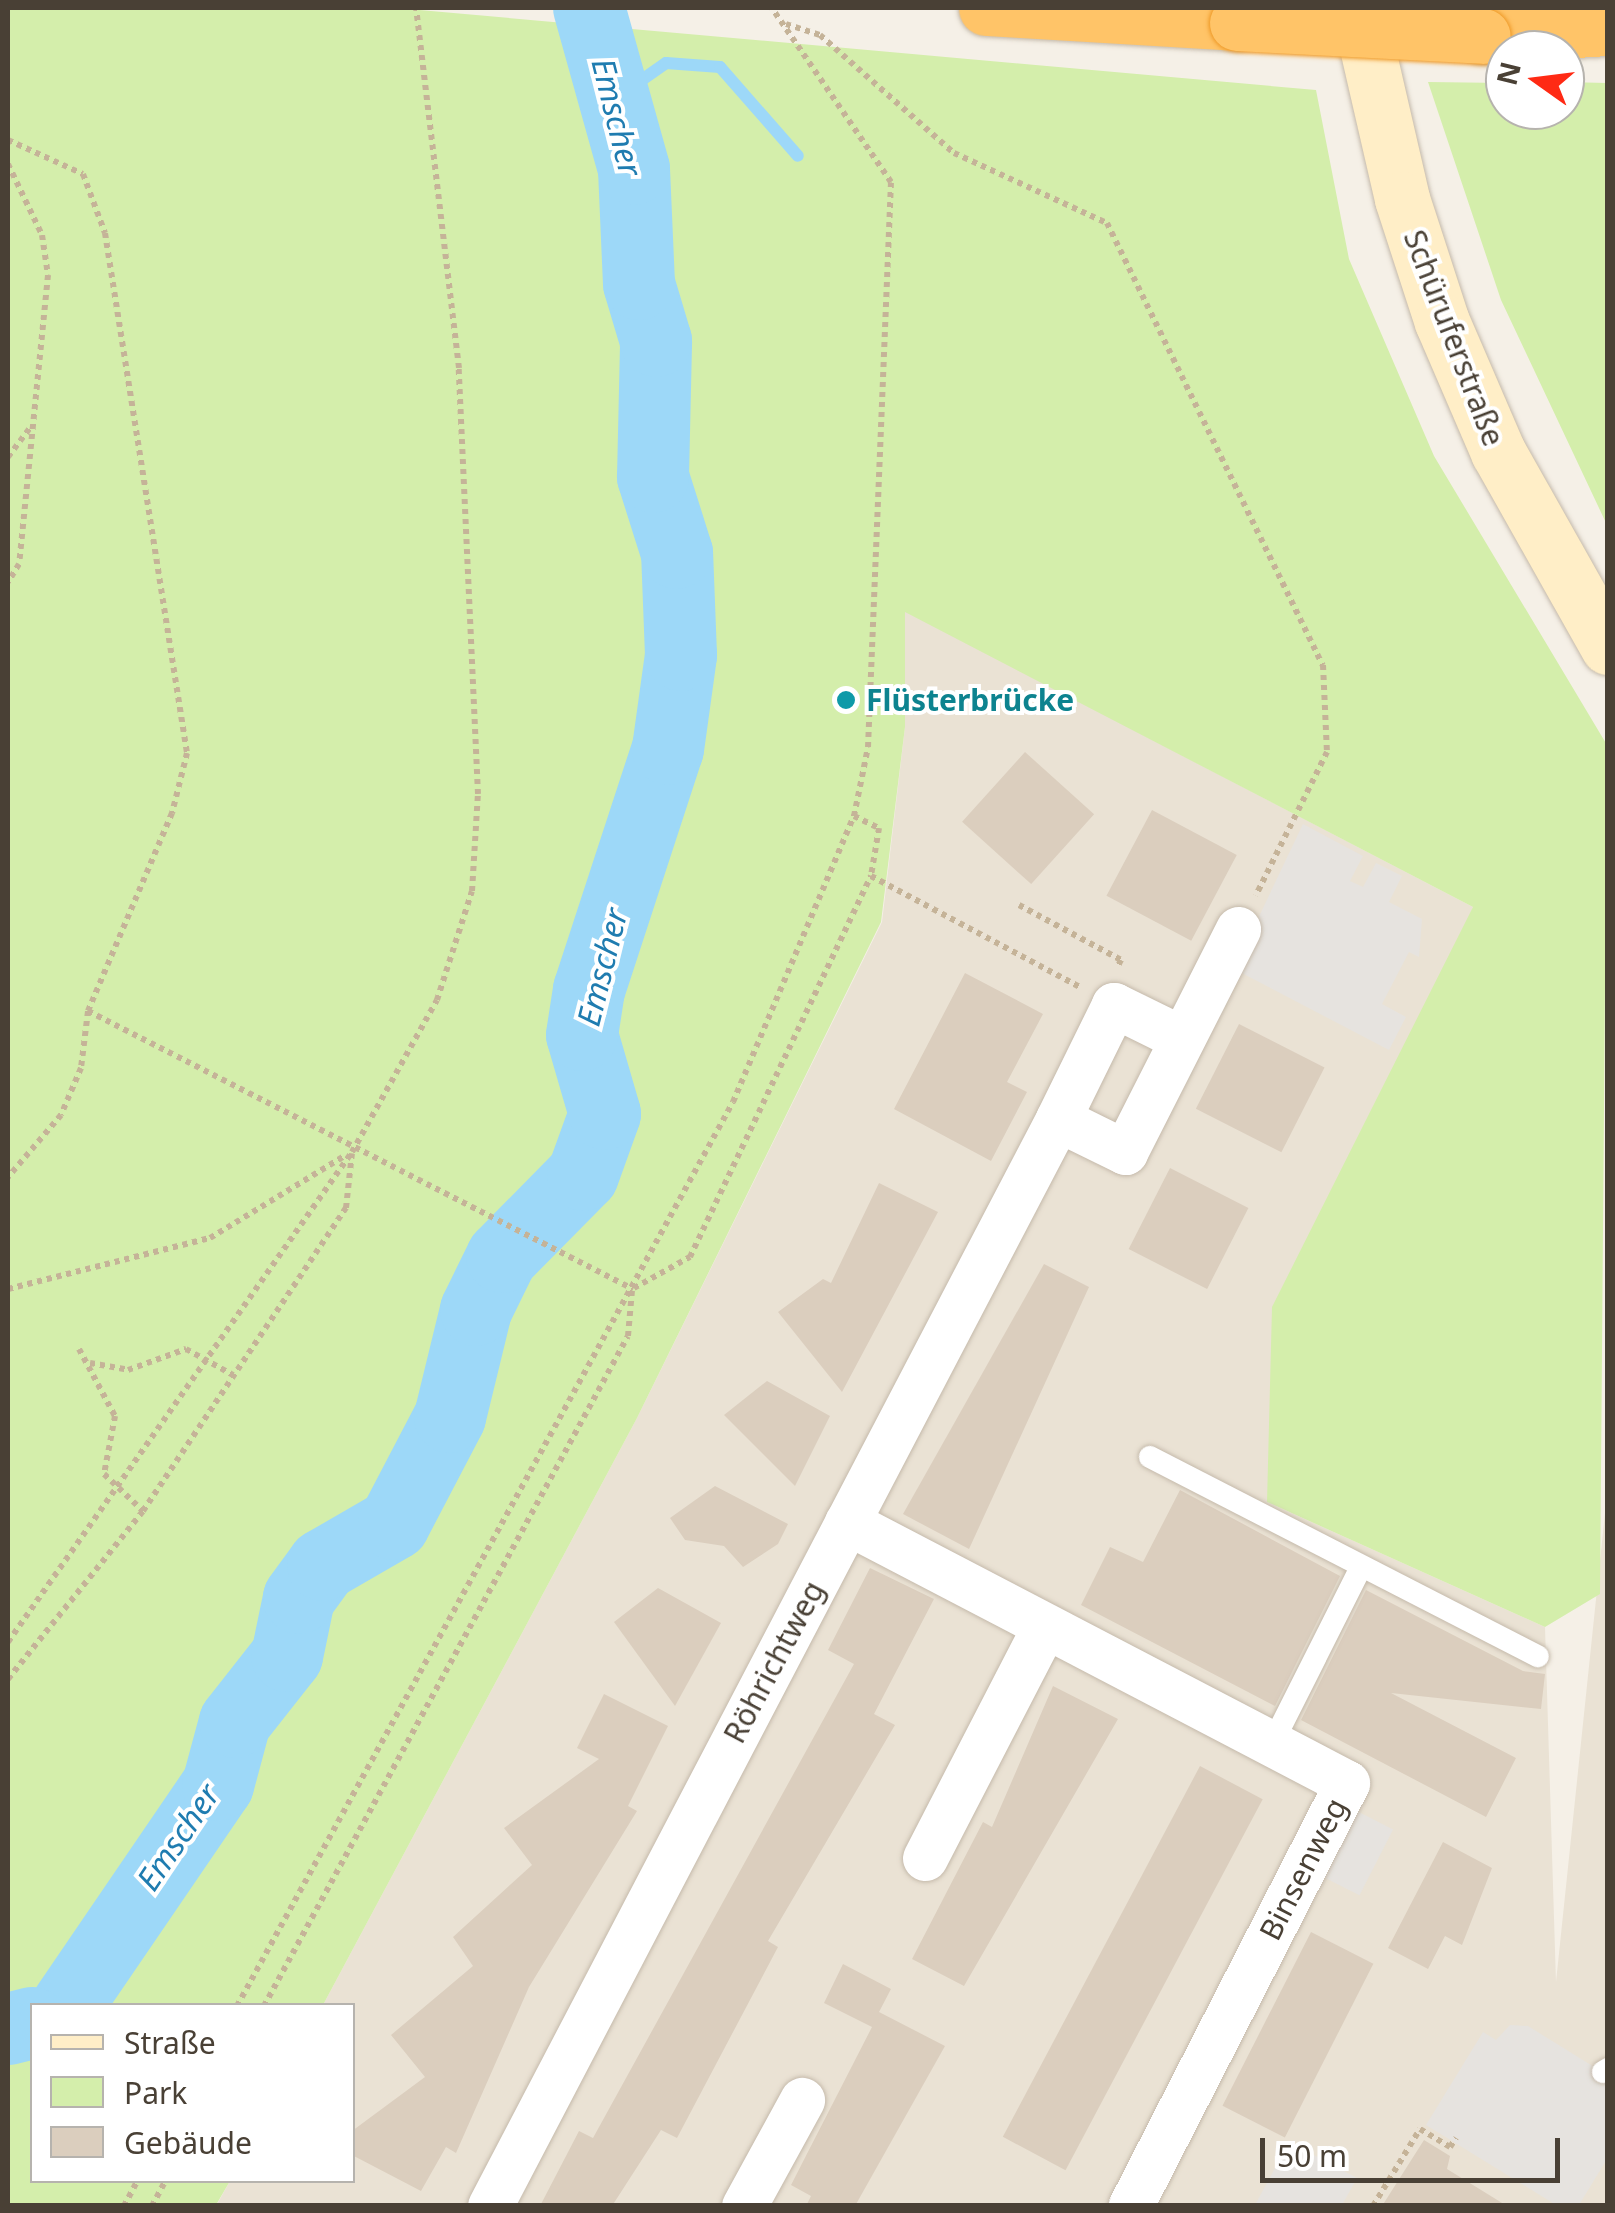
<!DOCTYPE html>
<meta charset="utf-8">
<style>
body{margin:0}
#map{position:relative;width:1615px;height:2213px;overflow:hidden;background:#f5f0e7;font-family:"Noto Sans",sans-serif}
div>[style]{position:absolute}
.residential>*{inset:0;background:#eae2d4}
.green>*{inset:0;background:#d4eeab}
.parking>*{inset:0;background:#e6e3df;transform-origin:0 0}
.stream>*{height:12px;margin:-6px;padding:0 6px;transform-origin:6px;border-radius:6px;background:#9dd8f8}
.river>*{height:72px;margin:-36px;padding:0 36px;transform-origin:36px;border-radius:36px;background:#9dd8f8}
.building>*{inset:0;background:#dbcebe;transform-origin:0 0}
.path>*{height:6px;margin-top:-3px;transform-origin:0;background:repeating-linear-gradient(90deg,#c5b398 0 5px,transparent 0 10px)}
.roads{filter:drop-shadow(0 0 2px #c5baab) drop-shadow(0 0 2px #c5baab)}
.lane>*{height:22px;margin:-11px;padding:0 11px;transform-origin:11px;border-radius:11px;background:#fff}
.street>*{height:45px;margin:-22.5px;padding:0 22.5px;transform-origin:22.5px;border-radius:22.5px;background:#fff}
.secondary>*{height:55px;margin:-27.5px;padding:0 27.5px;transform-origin:27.5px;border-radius:27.5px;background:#ffeec7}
.highway>*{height:55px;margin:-27.5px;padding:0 27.5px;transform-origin:27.5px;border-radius:27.5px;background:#ffc468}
.bridges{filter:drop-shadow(0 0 2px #ef9a28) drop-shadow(0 0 2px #ef9a28)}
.highway-bridge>*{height:55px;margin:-27.5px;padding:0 27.5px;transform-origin:27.5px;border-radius:27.5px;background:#ffc468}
.dots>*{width:28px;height:28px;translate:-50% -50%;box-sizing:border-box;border:5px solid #fff;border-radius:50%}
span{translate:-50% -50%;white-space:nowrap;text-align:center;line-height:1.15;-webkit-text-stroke:8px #fff;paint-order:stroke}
.street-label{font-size:30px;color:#494035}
.culture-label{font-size:30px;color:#0d838f;font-weight:700}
.left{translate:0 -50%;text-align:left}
.water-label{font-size:32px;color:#1f7cb0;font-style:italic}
.frame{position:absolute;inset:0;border:10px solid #494035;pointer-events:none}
.legend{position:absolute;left:30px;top:2003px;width:325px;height:180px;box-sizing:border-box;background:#fff;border:2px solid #b6b3ae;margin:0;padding:12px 18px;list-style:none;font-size:30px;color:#494035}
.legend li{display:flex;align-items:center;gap:20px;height:50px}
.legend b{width:50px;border:2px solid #b6b3ae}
.north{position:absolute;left:1485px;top:30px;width:100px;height:100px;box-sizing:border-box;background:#fff;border:2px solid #b6b3ae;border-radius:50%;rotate:284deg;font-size:28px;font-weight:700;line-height:40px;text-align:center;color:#494035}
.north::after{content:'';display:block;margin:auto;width:35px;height:45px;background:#ff2a14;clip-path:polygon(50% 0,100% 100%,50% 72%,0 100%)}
.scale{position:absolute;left:1260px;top:2138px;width:300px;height:45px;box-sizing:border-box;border:5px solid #494035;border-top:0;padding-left:12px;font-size:30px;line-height:35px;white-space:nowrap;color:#494035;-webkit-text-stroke:8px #fff;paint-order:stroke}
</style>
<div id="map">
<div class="residential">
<div style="clip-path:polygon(905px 611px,1473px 907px,1267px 1502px,1545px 1627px,1556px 1982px,1607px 1494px,1607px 2205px,216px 2206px,230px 2181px,352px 2180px,352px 2006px,323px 2005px,637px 1418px,882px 922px,905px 727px)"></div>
</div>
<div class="green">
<div style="clip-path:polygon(8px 8px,397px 8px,1316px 90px,1349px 259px,1434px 456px,1607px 745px,1600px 1594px,1545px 1627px,1267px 1502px,1272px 1307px,1473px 907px,905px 612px,905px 727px,881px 922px,637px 1418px,323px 2005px,32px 2006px,32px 2180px,230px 2181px,216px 2205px,8px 2205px)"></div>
<div style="clip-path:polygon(1428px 82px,1505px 83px,1505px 110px,1565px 110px,1565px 82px,1607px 83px,1607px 525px,1501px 300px)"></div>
</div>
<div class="parking">
<div style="clip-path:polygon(1303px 824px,1363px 856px,1350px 881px,1363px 887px,1376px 863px,1402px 876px,1389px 902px,1422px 919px,1419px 957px,1409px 952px,1382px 1004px,1406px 1017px,1389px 1050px,1234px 969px)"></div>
<div style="left:1353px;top:1809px;width:45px;height:74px;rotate:27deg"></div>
<div style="clip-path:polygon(1510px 2025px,1528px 2026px,1607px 2075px,1607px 2159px,1579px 2205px,1556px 2205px,1426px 2125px,1483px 2032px,1496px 2040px)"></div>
<div style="clip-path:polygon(1289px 2142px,1357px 2178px,1342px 2205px,1255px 2205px)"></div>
</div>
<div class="stream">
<div style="left:616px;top:98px;width:61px;rotate:-35deg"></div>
<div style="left:666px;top:63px;width:54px;rotate:4.2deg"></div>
<div style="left:720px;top:67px;width:118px;rotate:48.8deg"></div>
</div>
<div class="river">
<div style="left:67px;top:2006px;width:268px;rotate:-55.7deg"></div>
<div style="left:218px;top:1785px;width:65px;rotate:-74.9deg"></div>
<div style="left:235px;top:1722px;width:84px;rotate:-51.8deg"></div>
<div style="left:287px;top:1656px;width:59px;rotate:-78.3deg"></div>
<div style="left:299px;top:1598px;width:41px;rotate:-54deg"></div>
<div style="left:323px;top:1565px;width:82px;rotate:-30deg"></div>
<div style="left:394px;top:1524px;width:121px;rotate:-62.4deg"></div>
<div style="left:450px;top:1417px;width:110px;rotate:-76.3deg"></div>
<div style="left:476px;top:1310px;width:59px;rotate:-63.9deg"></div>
<div style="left:502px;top:1257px;width:115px;rotate:-45.4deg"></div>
<div style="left:583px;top:1175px;width:65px;rotate:-70.2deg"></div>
<div style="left:605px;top:1114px;width:82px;rotate:-106.2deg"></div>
<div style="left:582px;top:1035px;width:46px;rotate:-81.2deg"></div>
<div style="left:589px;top:990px;width:254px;rotate:-71.9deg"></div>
<div style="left:668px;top:749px;width:95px;rotate:-82.1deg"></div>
<div style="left:681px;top:655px;width:102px;rotate:-92.2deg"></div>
<div style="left:677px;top:553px;width:80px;rotate:-107.5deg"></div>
<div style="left:653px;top:477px;width:136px;rotate:-88.7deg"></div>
<div style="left:656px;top:341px;width:59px;rotate:-106.6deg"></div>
<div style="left:639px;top:284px;width:115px;rotate:-92.5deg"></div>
<div style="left:634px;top:169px;width:167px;rotate:-105.6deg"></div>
<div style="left:8px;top:2029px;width:25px;rotate:-14deg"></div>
</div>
<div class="building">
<div style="left:1025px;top:752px;width:93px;height:94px;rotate:42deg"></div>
<div style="left:1152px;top:810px;width:96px;height:97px;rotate:28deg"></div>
<div style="clip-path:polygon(965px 973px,1043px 1014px,1007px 1082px,1027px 1092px,991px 1161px,894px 1109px)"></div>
<div style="left:1239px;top:1024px;width:96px;height:95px;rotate:27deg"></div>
<div style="left:1170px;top:1168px;width:88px;height:91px;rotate:27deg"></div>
<div style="clip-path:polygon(879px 1183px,938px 1212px,842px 1392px,778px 1312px,823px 1279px,831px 1283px)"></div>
<div style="clip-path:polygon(1044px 1264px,1089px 1287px,969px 1549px,903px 1514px)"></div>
<div style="clip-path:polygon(767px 1381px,830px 1416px,795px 1486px,724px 1415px)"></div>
<div style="clip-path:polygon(715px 1486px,788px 1524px,778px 1544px,743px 1567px,724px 1546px,685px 1540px,670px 1518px)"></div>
<div style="clip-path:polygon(1180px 1490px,1340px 1576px,1275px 1706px,1081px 1605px,1110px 1547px,1143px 1562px)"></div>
<div style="clip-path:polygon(870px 1568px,934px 1599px,874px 1714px,895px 1725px,768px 1941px,778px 1947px,677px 2138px,661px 2130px,612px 2206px,540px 2206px,579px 2131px,593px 2138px,854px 1664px,828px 1650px)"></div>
<div style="clip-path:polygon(658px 1588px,721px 1623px,675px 1706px,614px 1622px)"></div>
<div style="clip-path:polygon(1366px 1590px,1523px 1671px,1545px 1674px,1541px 1709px,1391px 1693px,1516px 1758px,1486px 1817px,1301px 1720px)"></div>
<div style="clip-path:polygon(1053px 1686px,1118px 1719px,964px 1986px,912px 1959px,983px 1822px,992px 1827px)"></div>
<div style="clip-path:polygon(604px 1694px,668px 1726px,628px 1806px,637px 1811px,529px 1987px,456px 2153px,446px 2147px,421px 2191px,352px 2155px,352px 2131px,425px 2077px,391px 2035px,473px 1966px,453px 1937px,532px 1865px,504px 1828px,599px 1759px,577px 1748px)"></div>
<div style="left:1200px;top:1766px;width:71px;height:420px;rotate:28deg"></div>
<div style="clip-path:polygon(1443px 1842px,1492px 1868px,1462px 1945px,1445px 1936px,1428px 1969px,1388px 1948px)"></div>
<div style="left:1311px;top:1932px;width:70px;height:195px;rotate:27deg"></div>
<div style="clip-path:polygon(843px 1964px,891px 1989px,879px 2012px,945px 2046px,855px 2206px,806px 2206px,811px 2196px,791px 2185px,872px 2027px,824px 2003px)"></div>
<div style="clip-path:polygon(1424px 2140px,1450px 2156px,1447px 2169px,1507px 2206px,1382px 2206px)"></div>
</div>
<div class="path">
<div style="left:786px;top:24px;width:36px;rotate:18deg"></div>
<div style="left:820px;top:35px;width:179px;rotate:41.4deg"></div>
<div style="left:954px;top:153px;width:168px;rotate:24.6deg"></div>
<div style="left:1107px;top:223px;width:492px;rotate:64deg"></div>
<div style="left:1323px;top:665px;width:87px;rotate:87.4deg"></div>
<div style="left:1327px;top:752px;width:160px;rotate:116.4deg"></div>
<div style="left:8px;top:140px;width:82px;rotate:24.4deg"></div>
<div style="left:83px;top:174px;width:63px;rotate:69.6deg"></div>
<div style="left:105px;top:233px;width:526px;rotate:81.04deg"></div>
<div style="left:187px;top:753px;width:62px;rotate:104deg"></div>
<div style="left:172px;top:813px;width:215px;rotate:113deg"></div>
<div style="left:88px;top:1011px;width:57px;rotate:97deg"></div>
<div style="left:81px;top:1068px;width:51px;rotate:113.1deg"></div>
<div style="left:61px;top:1115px;width:82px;rotate:130.5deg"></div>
<div style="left:8px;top:164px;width:79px;rotate:64.4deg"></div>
<div style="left:42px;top:235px;width:40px;rotate:81.5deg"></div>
<div style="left:48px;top:275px;width:290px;rotate:95.7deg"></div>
<div style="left:19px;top:564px;width:21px;rotate:121deg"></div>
<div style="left:8px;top:457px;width:36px;rotate:-53deg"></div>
<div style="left:854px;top:816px;width:28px;rotate:26deg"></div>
<div style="left:879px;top:828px;width:49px;rotate:99.5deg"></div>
<div style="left:1019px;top:905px;width:116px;rotate:28.3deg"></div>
<div style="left:1121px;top:960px;width:7px;rotate:117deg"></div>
<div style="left:88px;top:1011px;width:612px;rotate:27.03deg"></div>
<div style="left:634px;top:1288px;width:64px;rotate:-29deg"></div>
<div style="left:690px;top:1257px;width:422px;rotate:-64.6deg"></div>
<div style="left:871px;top:876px;width:237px;rotate:28deg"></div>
<div style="left:8px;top:1289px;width:208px;rotate:-14.2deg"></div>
<div style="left:210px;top:1238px;width:159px;rotate:-31.4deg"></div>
<div style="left:79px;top:1349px;width:76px;rotate:61.8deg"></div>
<div style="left:115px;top:1416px;width:59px;rotate:100.7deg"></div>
<div style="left:104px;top:1474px;width:54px;rotate:43.5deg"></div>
<div style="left:90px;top:1363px;width:39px;rotate:10deg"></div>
<div style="left:128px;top:1370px;width:62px;rotate:-19.9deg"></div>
<div style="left:186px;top:1349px;width:54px;rotate:29deg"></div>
<div style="left:8px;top:1642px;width:599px;rotate:-54.93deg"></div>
<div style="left:352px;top:1152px;width:174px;rotate:-60.8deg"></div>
<div style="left:437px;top:1000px;width:114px;rotate:-72.2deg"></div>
<div style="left:472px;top:891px;width:97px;rotate:-86.5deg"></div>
<div style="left:478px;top:794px;width:426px;rotate:-92.6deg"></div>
<div style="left:459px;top:368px;width:363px;rotate:-96.8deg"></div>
<div style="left:8px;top:1679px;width:216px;rotate:-51.2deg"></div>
<div style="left:143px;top:1511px;width:365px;rotate:-56.2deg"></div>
<div style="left:346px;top:1208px;width:55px;rotate:-83.8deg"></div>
<div style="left:237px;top:2006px;width:1031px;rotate:-61.25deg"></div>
<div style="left:733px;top:1102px;width:311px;rotate:-67.1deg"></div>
<div style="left:854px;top:816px;width:70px;rotate:-78.5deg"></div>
<div style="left:868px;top:747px;width:565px;rotate:-87.67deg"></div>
<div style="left:891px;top:182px;width:211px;rotate:-124.4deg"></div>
<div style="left:264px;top:2006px;width:762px;rotate:-61.49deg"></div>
<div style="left:628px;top:1336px;width:46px;rotate:-85deg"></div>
<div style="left:124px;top:2206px;width:30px;rotate:-62deg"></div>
<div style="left:152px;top:2206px;width:30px;rotate:-62deg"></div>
<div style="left:1373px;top:2206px;width:90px;rotate:-58.6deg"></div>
<div style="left:1420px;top:2129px;width:35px;rotate:31deg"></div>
<div style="left:1450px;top:2147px;width:11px;rotate:-56deg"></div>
</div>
<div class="roads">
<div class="lane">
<div style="left:1150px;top:1457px;width:436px;rotate:27.2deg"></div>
<div style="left:1272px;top:1744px;width:198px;rotate:-63.3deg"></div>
<div style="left:1603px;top:2072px;width:6px;rotate:-31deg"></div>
</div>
<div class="street">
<div style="left:1181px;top:1038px;width:75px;rotate:-153.8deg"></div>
<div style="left:1114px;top:1005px;width:127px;rotate:116.2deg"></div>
<div style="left:1058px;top:1119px;width:75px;rotate:26.2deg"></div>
<div style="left:1125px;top:1152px;width:250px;rotate:-63.1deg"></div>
<div style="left:847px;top:1522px;width:564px;rotate:27.56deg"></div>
<div style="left:1347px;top:1783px;width:475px;rotate:117.1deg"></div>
<div style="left:925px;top:1858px;width:261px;rotate:-62.7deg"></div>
<div style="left:490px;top:2206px;width:1226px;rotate:-62.41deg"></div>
<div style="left:744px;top:2206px;width:121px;rotate:-61.3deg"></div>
</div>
<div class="secondary">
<div style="left:1358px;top:8px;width:196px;rotate:77deg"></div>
<div style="left:1402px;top:199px;width:129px;rotate:72deg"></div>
<div style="left:1442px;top:322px;width:142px;rotate:66.7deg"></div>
<div style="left:1498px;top:452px;width:224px;rotate:60.6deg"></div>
</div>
<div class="highway">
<div style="left:986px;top:8px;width:251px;rotate:3.4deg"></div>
<div style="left:1483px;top:36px;width:125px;rotate:-3.7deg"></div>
</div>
</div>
<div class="bridges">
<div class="highway-bridge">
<div style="left:1237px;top:23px;width:246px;rotate:3deg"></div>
</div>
</div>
<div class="dots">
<div style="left:846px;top:700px;background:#0f9aa8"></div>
</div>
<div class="street-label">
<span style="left:1454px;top:338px;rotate:69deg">Schüruferstraße</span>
<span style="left:774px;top:1662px;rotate:-62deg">Röhrichtweg</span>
<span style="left:1303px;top:1869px;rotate:-63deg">Binsenweg</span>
</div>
<div class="culture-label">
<span class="left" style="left:866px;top:700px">Flüsterbrücke</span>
</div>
<div class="water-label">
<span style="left:617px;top:117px;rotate:76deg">Emscher</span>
<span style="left:602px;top:967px;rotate:-76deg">Emscher</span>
<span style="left:178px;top:1837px;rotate:-56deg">Emscher</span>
</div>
<div class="frame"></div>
<ul class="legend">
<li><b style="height:12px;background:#ffeec7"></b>Straße</li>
<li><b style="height:28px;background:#d4eeab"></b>Park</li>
<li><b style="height:28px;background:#dbcebe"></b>Gebäude</li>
</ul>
<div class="north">N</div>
<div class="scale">50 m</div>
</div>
